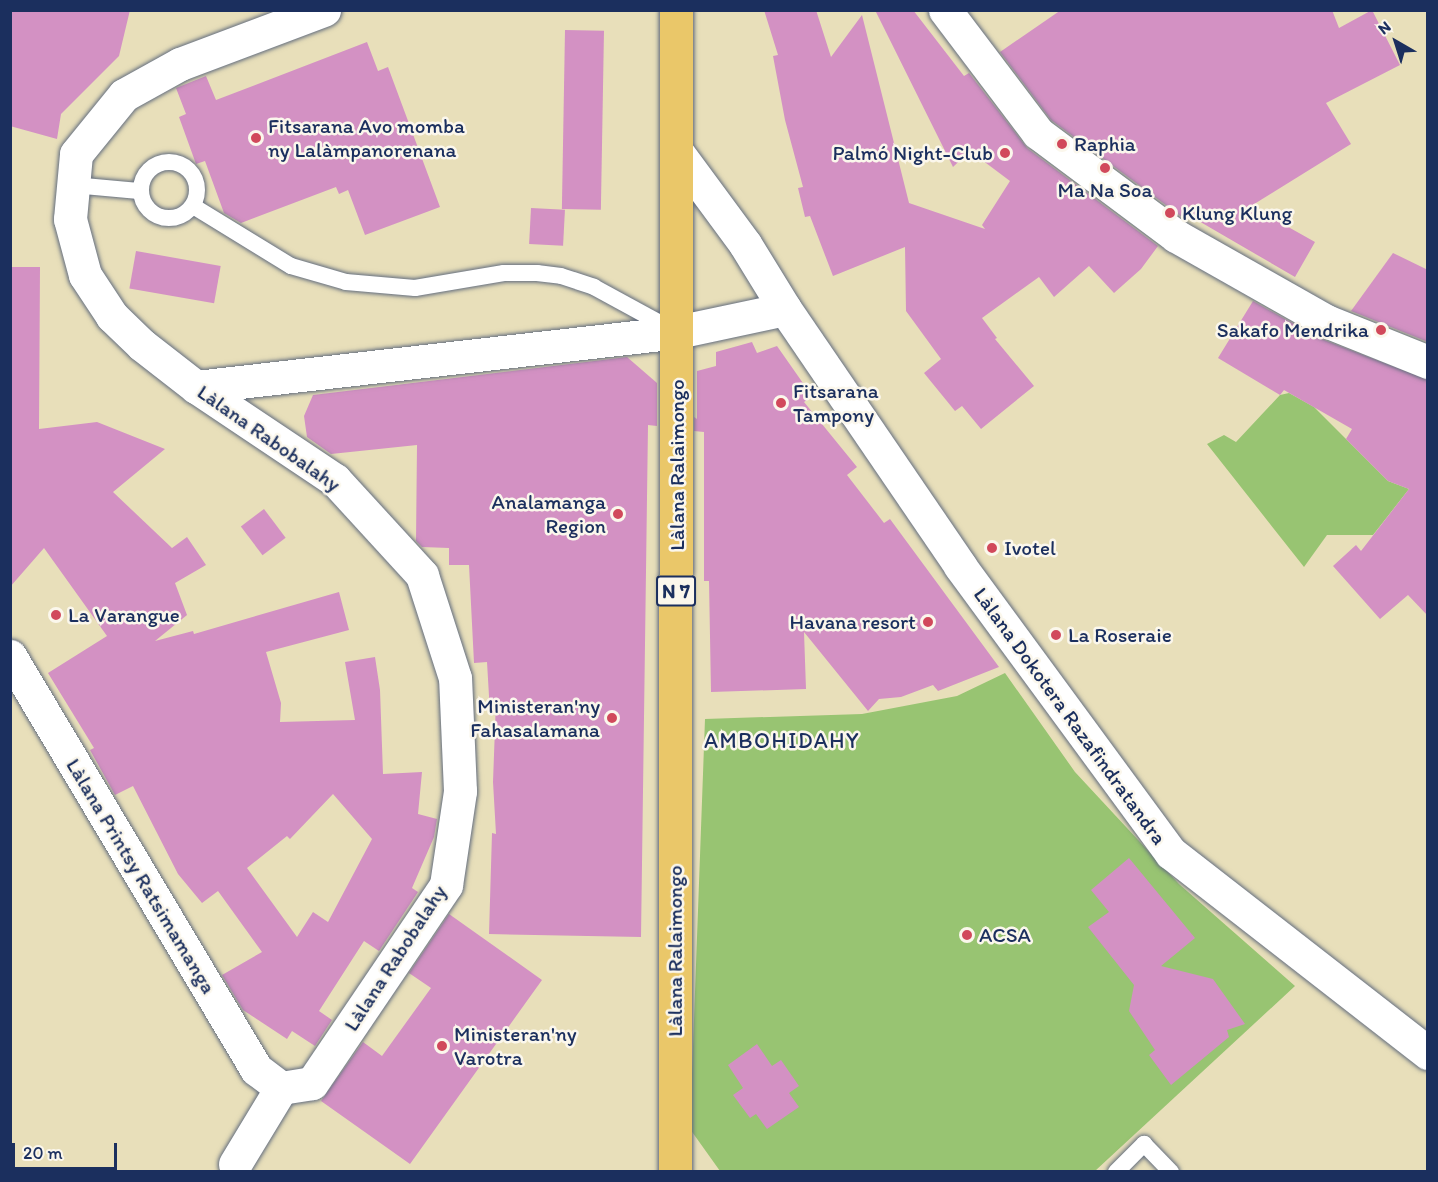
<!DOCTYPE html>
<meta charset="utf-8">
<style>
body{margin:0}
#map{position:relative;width:1438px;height:1182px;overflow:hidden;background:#e8dfba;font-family:Itim,sans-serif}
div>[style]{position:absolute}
.green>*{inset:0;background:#98c472}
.building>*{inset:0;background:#d391c3;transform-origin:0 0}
.roads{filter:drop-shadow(0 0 2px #636d7e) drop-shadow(0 0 2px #636d7e)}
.service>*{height:16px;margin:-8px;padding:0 8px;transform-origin:8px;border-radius:8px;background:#fff}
.service>.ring{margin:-8px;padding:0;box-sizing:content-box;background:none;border:16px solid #fff;border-radius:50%}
.minor>*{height:33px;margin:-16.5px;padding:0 16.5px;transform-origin:16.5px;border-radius:16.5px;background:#fff}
.tertiary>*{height:33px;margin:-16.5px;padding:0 16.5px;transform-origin:16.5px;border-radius:16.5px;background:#fff}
.primary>*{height:33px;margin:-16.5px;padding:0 16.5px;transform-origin:16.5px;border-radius:16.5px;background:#eac769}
.dots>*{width:16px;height:16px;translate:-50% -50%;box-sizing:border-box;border:3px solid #fbf7ec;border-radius:50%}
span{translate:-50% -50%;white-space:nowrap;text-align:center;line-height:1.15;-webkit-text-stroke:5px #fbf7ec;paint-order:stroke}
.shield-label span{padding:2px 4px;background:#fbf7ec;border:2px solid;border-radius:4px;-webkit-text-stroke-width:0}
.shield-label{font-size:20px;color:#1b2f5e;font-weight:700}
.poi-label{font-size:21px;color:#1b2f5e}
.left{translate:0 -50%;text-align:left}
.right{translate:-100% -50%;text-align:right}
.street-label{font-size:21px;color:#1b2f5e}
.neighbourhood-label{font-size:22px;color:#1b2f5e;letter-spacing:1.5px}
.frame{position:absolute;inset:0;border:12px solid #1b2f5e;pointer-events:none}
.north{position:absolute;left:1366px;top:12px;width:60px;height:60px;-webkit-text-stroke:4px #fbf7ec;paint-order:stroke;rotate:321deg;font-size:16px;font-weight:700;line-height:24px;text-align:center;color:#1b2f5e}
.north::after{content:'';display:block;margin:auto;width:21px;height:27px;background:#1b2f5e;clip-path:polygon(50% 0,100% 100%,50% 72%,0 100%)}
.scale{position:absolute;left:12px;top:1143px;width:105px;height:27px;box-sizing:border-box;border:3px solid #1b2f5e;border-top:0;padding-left:8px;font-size:18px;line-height:21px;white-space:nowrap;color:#1b2f5e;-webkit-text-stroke:4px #fbf7ec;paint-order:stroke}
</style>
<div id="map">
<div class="green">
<div style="clip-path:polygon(1289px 393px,1314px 407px,1388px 481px,1409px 489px,1373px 535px,1327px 535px,1304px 567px,1207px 444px,1224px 435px,1236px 442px,1280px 395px)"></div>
<div style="clip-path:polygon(1005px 673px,1075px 772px,1179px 884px,1295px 986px,1095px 1171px,720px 1171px,690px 1129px,705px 719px,862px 714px,957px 696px)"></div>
</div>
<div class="building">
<div style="clip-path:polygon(10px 10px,130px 10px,119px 56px,61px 114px,57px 139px,10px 126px)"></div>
<div style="clip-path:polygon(764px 10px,816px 10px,831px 57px,862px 15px,909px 203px,985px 229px,982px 225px,1010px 181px,970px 151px,953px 167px,875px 10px,913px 10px,964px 76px,969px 73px,1027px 148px,1158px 246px,1141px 269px,1114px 293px,1089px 266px,1054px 297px,1039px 277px,982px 318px,997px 338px,995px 339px,1034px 386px,981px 429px,962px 406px,955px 411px,924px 373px,941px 359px,906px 311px,905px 247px,833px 276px,810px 216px,805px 217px,798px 188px,803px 187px,785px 120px,773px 56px,778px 55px)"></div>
<div style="clip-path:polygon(1061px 10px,1332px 10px,1339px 28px,1372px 10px,1400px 65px,1326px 103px,1351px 144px,1251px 206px,1315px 242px,1295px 277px,1185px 213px,1182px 217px,1051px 120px,1000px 52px)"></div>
<div style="left:565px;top:30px;width:39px;height:179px;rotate:1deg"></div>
<div style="clip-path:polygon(367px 42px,378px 71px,388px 67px,440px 207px,365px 235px,348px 190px,339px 194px,336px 187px,241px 223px,224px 213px,205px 161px,196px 164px,179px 117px,186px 114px,176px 88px,206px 76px,216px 100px)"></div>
<div style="left:531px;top:208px;width:34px;height:36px;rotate:3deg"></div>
<div style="left:136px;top:251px;width:86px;height:38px;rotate:10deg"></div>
<div style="clip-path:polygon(1393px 253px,1428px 270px,1428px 342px,1351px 311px)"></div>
<div style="clip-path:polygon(evenodd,10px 267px,40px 267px,39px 429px,97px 422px,165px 449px,113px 492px,172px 548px,187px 537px,206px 565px,175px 583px,187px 615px,155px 641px,193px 631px,194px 634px,339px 592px,349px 630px,266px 652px,281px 703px,280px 722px,355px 720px,345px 662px,375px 657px,380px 690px,383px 774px,422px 772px,418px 814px,437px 819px,434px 837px,412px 888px,418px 892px,379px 951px,364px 941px,319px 1011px,332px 1020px,315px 1046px,292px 1031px,287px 1039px,243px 1010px,222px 975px,262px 952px,218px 891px,202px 903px,178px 874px,133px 786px,115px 795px,90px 750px,94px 748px,48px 673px,107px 636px,44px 548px,10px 587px,10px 267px,333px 794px,372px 839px,328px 922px,313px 912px,297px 937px,247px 868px,287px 836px,290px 839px,333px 794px)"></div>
<div style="clip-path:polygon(1253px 301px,1319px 338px,1428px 380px,1428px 616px,1408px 595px,1380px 619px,1333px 566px,1356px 545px,1361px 551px,1409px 489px,1388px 481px,1346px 439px,1352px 429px,1284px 390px,1280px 395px,1218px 358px)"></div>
<div style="clip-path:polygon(752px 342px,757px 353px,777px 346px,812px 396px,804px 402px,857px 467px,847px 475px,884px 523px,890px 519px,999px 667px,938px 691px,933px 685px,901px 697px,879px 699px,868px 711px,804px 632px,806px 689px,711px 692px,709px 581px,704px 581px,704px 432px,694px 431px,694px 417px,697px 419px,697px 371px,716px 366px,716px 352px)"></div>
<div style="clip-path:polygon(627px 357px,657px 383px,657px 426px,648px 425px,641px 937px,489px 934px,492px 833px,496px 834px,493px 782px,496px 700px,490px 713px,487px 662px,474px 663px,469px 565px,449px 565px,449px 548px,422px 547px,416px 541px,417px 445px,331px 454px,307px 437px,304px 416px,313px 395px)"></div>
<div style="left:264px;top:509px;width:36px;height:29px;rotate:53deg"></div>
<div style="clip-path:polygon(1129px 858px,1195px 938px,1161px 966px,1213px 979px,1245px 1024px,1227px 1030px,1229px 1037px,1171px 1085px,1149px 1055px,1155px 1050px,1129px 1011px,1134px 985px,1088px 927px,1109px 912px,1091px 890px)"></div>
<div style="clip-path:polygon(449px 914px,542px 980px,410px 1164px,321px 1101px,363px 1042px,382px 1056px,431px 988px,409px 973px)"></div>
<div style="clip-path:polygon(757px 1044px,772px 1066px,781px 1060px,799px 1086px,789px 1093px,799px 1107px,767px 1129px,756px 1114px,750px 1118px,733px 1095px,743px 1088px,728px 1065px)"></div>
</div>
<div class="roads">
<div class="service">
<div class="ring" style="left:141px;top:162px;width:40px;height:40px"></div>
<div style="left:73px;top:185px;width:66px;rotate:5.2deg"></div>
<div style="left:193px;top:206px;width:115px;rotate:31.5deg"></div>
<div style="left:291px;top:266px;width:57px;rotate:16.2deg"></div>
<div style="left:346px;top:282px;width:69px;rotate:5deg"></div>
<div style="left:415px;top:288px;width:90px;rotate:-9.6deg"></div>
<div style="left:504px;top:273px;width:33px"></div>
<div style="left:537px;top:273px;width:24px;rotate:7deg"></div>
<div style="left:561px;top:276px;width:35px;rotate:18deg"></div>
<div style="left:594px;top:287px;width:88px;rotate:28.6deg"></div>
<div style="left:1116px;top:1172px;width:40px;rotate:-45deg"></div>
<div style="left:1144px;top:1144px;width:39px;rotate:46deg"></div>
</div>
<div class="minor">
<div style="left:196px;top:387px;width:484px;rotate:-6.5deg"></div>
<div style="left:677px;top:332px;width:110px;rotate:-12deg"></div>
<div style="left:10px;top:656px;width:481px;rotate:59.2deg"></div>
<div style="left:256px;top:1069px;width:31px;rotate:37deg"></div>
<div style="left:235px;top:1164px;width:89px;rotate:-58.8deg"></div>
<div style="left:281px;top:1088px;width:31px;rotate:-9deg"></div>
<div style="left:312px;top:1083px;width:239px;rotate:-55.9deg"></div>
<div style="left:446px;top:885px;width:95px;rotate:-81.5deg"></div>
<div style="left:460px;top:791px;width:113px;rotate:-92.5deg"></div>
<div style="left:455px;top:678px;width:108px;rotate:-107.8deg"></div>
<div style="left:422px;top:575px;width:129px;rotate:-132.5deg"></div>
<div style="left:335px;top:480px;width:167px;rotate:-146.2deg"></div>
<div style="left:196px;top:387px;width:68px;rotate:-142.1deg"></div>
<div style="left:142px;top:345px;width:42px;rotate:-136deg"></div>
<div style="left:112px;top:316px;width:49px;rotate:-123.4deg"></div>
<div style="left:85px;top:275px;width:58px;rotate:-105deg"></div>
<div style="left:70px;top:219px;width:65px;rotate:-84.7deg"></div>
<div style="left:76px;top:154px;width:76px;rotate:-50.9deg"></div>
<div style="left:124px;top:95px;width:64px;rotate:-29deg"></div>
<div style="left:180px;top:64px;width:154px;rotate:-20.6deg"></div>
</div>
<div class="tertiary">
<div style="left:945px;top:10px;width:154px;rotate:52.9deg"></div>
<div style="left:1038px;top:133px;width:172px;rotate:36.7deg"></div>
<div style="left:1176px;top:236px;width:172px;rotate:29.5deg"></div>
<div style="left:1326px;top:321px;width:110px;rotate:21.9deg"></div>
<div style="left:678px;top:153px;width:113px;rotate:53.6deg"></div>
<div style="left:745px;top:244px;width:76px;rotate:58.4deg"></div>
<div style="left:785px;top:309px;width:311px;rotate:55.7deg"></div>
<div style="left:960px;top:566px;width:356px;rotate:53.7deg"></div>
<div style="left:1171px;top:853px;width:326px;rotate:37.9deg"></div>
</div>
<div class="primary">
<div style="left:675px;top:1172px;width:1162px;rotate:-89.95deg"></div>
</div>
</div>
<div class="dots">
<div style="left:256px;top:138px;background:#d1495b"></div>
<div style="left:1062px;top:144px;background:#d1495b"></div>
<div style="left:1005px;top:153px;background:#d1495b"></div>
<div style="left:1105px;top:168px;background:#d1495b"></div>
<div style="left:1170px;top:213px;background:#d1495b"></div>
<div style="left:1381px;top:330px;background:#d1495b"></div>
<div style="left:781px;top:403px;background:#d1495b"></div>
<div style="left:618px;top:514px;background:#d1495b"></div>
<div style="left:992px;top:548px;background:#d1495b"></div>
<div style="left:56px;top:615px;background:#d1495b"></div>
<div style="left:928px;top:622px;background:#d1495b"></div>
<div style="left:1056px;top:635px;background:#d1495b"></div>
<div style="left:612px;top:718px;background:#d1495b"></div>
<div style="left:967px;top:935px;background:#d1495b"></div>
<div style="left:442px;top:1046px;background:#d1495b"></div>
</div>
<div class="shield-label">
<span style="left:676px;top:591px">N 7</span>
</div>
<div class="poi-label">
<span class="left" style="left:268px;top:138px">Fitsarana Avo momba<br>ny Lalàmpanorenana</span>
<span class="left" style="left:1074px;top:144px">Raphia</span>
<span class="right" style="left:993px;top:153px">Palmó Night-Club</span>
<span style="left:1105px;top:190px">Ma Na Soa</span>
<span class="left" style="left:1182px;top:213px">Klung Klung</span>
<span class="right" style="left:1369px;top:330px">Sakafo Mendrika</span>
<span class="left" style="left:793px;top:403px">Fitsarana<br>Tampony</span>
<span class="right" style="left:606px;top:514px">Analamanga<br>Region</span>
<span class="left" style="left:1004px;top:548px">Ivotel</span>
<span class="left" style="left:68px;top:615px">La Varangue</span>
<span class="right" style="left:916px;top:622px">Havana resort</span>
<span class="left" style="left:1068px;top:635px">La Roseraie</span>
<span class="right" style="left:600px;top:718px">Ministeran'ny<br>Fahasalamana</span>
<span class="left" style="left:979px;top:935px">ACSA</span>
<span class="left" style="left:454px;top:1046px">Ministeran'ny<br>Varotra</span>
</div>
<div class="street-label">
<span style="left:269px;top:438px;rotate:35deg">Làlana Rabobalahy</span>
<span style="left:677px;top:465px;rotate:-90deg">Làlana Ralaimongo</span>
<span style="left:1070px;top:716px;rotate:54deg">Làlana Dokotera Razafindratandra</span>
<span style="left:141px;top:876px;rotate:59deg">Làlana Printsy Ratsimamanga</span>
<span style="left:675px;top:951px;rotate:-90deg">Làlana Ralaimongo</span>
<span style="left:395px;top:958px;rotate:-57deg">Làlana Rabobalahy</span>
</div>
<div class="neighbourhood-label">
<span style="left:782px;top:741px">AMBOHIDAHY</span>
</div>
<div class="frame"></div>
<div class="north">N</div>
<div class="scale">20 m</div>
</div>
